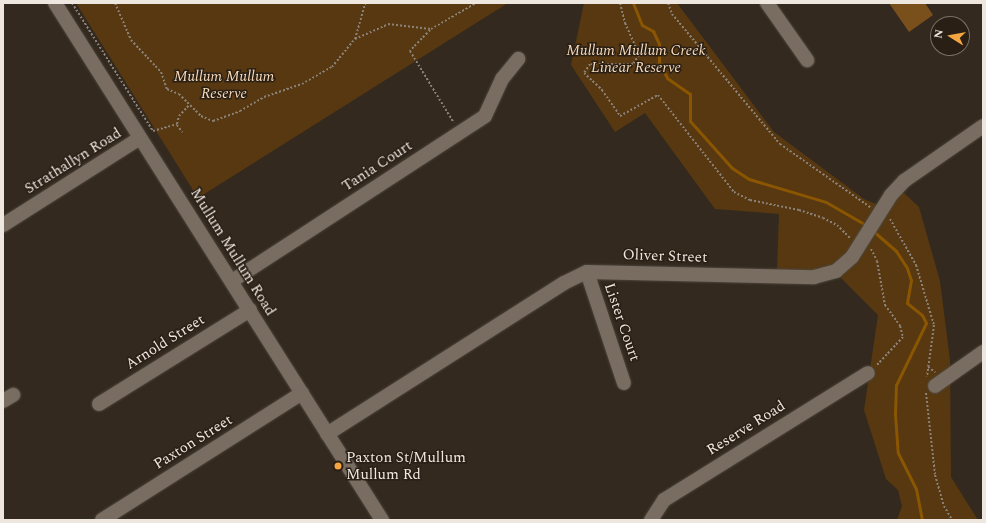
<!DOCTYPE html>
<style>
body{margin:0}
#map{position:relative;width:986px;height:523px;overflow:hidden;background:#33291e;font-family:Spectral,serif}
div>[style]{position:absolute}
.green>*{inset:0;background:#573810}
.stream>*{height:3px;margin:-1.5px;padding:0 1.5px;transform-origin:1.5px;border-radius:1.5px;background:#8a5602}
.building>*{inset:0;background:#79501b}
.path>*{height:2px;margin-top:-1px;transform-origin:0;background:repeating-linear-gradient(90deg,#8a8178 0 2px,transparent 0 4px)}
.roads{filter:drop-shadow(0 0 1px #4d453c) drop-shadow(0 0 1px #4d453c)}
.minor>*{height:14px;margin:-7px;padding:0 7px;transform-origin:7px;border-radius:7px;background:#786d60}
.dots>*{width:11px;height:11px;translate:-50% -50%;box-sizing:border-box;border:2px solid #291f15;border-radius:50%}
span{translate:-50% -50%;white-space:nowrap;text-align:center;line-height:1.15;-webkit-text-stroke:3px #291f15;paint-order:stroke}
.park-label{font-size:15px;color:#f8dab9;font-style:italic}
.street-label{font-size:15px;color:#eee7e0}
.poi-label{font-size:15px;color:#eee7e0}
.left{translate:0 -50%;text-align:left}
.frame{position:absolute;inset:0;border:4px solid #eee7e0;pointer-events:none}
.north{position:absolute;left:930px;top:16px;width:40px;height:40px;box-sizing:border-box;background:#291f15;border:1px solid #786f66;border-radius:50%;rotate:281deg;font-size:11px;font-weight:700;line-height:16px;text-align:center;color:#eee7e0}
.north::after{content:'';display:block;margin:auto;width:14px;height:18px;background:#f2a541;clip-path:polygon(50% 0,100% 100%,50% 72%,0 100%)}
</style>
<div id="map">
<div class="green">
<div style="clip-path:polygon(76px 3px,508px 3px,198px 198px)"></div>
<div style="clip-path:polygon(584px 3px,677px 3px,774px 132px,864px 199px,878px 205px,848px 253px,831px 267px,815px 271px,777px 269px,779px 214px,715px 209px,645px 113px,615px 132px,571px 65px)"></div>
<div style="clip-path:polygon(902px 191px,919px 207px,940px 281px,950px 360px,951px 477px,978px 520px,897px 520px,902px 506px,898px 490px,886px 479px,864px 410px,878px 315px,839px 276px,857px 262px)"></div>
</div>
<div class="stream">
<div style="left:633px;top:3px;width:24px;rotate:68deg"></div>
<div style="left:642px;top:25px;width:13px;rotate:29deg"></div>
<div style="left:653px;top:31px;width:14px;rotate:65deg"></div>
<div style="left:659px;top:44px;width:18px;rotate:90deg"></div>
<div style="left:659px;top:62px;width:18px;rotate:63deg"></div>
<div style="left:667px;top:78px;width:28px;rotate:35deg"></div>
<div style="left:690px;top:94px;width:27px;rotate:90deg"></div>
<div style="left:690px;top:121px;width:63px;rotate:48.2deg"></div>
<div style="left:732px;top:168px;width:20px;rotate:33deg"></div>
<div style="left:749px;top:179px;width:80px;rotate:16.6deg"></div>
<div style="left:826px;top:202px;width:46px;rotate:29.9deg"></div>
<div style="left:872px;top:230px;width:32px;rotate:41deg"></div>
<div style="left:896px;top:251px;width:20px;rotate:57deg"></div>
<div style="left:907px;top:268px;width:13px;rotate:72deg"></div>
<div style="left:911px;top:280px;width:23px;rotate:100deg"></div>
<div style="left:907px;top:303px;width:19px;rotate:39deg"></div>
<div style="left:922px;top:315px;width:9px;rotate:63deg"></div>
<div style="left:926px;top:323px;width:69px;rotate:115.8deg"></div>
<div style="left:896px;top:385px;width:29px;rotate:92deg"></div>
<div style="left:895px;top:414px;width:39px;rotate:86deg"></div>
<div style="left:898px;top:453px;width:40px;rotate:63.4deg"></div>
<div style="left:916px;top:489px;width:32px;rotate:79deg"></div>
</div>
<div class="building">
<div style="clip-path:polygon(889px 3px,925px 3px,933px 15px,909px 32px)"></div>
</div>
<div class="path">
<div style="left:72px;top:3px;width:151px;rotate:57.7deg"></div>
<div style="left:153px;top:131px;width:25px;rotate:-16deg"></div>
<div style="left:177px;top:124px;width:8px;rotate:-76deg"></div>
<div style="left:179px;top:116px;width:16px;rotate:-47deg"></div>
<div style="left:115px;top:3px;width:40px;rotate:66.6deg"></div>
<div style="left:131px;top:40px;width:44px;rotate:46.8deg"></div>
<div style="left:161px;top:72px;width:18px;rotate:71deg"></div>
<div style="left:167px;top:89px;width:13px;rotate:23deg"></div>
<div style="left:179px;top:94px;width:31px;rotate:45deg"></div>
<div style="left:201px;top:116px;width:13px;rotate:23deg"></div>
<div style="left:213px;top:121px;width:29px;rotate:-20deg"></div>
<div style="left:240px;top:111px;width:28px;rotate:-30deg"></div>
<div style="left:264px;top:97px;width:40px;rotate:-18.9deg"></div>
<div style="left:302px;top:84px;width:34px;rotate:-30deg"></div>
<div style="left:332px;top:67px;width:36px;rotate:-51deg"></div>
<div style="left:355px;top:39px;width:37px;rotate:-74deg"></div>
<div style="left:620px;top:3px;width:21px;rotate:76deg"></div>
<div style="left:625px;top:23px;width:35px;rotate:66deg"></div>
<div style="left:639px;top:55px;width:11px;rotate:124deg"></div>
<div style="left:633px;top:64px;width:43px;rotate:180deg"></div>
<div style="left:590px;top:64px;width:11px;rotate:124deg"></div>
<div style="left:584px;top:73px;width:25px;rotate:43deg"></div>
<div style="left:602px;top:90px;width:32px;rotate:55deg"></div>
<div style="left:620px;top:116px;width:43px;rotate:-28.9deg"></div>
<div style="left:658px;top:95px;width:123px;rotate:51.9deg"></div>
<div style="left:734px;top:192px;width:18px;rotate:27deg"></div>
<div style="left:750px;top:200px;width:50px;rotate:11.5deg"></div>
<div style="left:799px;top:210px;width:25px;rotate:18deg"></div>
<div style="left:823px;top:218px;width:16px;rotate:27deg"></div>
<div style="left:837px;top:225px;width:18px;rotate:45deg"></div>
<div style="left:668px;top:3px;width:12px;rotate:70deg"></div>
<div style="left:672px;top:14px;width:169px;rotate:50.3deg"></div>
<div style="left:780px;top:144px;width:110px;rotate:35deg"></div>
<div style="left:430px;top:30px;width:29px;rotate:134deg"></div>
<div style="left:410px;top:51px;width:84px;rotate:58.6deg"></div>
<div style="left:355px;top:39px;width:36px;rotate:-24deg"></div>
<div style="left:388px;top:24px;width:43px;rotate:6.6deg"></div>
<div style="left:431px;top:29px;width:52px;rotate:-30deg"></div>
<div style="left:177px;top:125px;width:9px;rotate:54deg"></div>
<div style="left:890px;top:219px;width:53px;rotate:60.5deg"></div>
<div style="left:916px;top:265px;width:63px;rotate:73.3deg"></div>
<div style="left:934px;top:325px;width:52px;rotate:97.7deg"></div>
<div style="left:871px;top:249px;width:13px;rotate:63deg"></div>
<div style="left:877px;top:261px;width:45px;rotate:79.7deg"></div>
<div style="left:885px;top:305px;width:26px;rotate:54deg"></div>
<div style="left:900px;top:326px;width:11px;rotate:75deg"></div>
<div style="left:903px;top:337px;width:40px;rotate:133deg"></div>
<div style="left:928px;top:367px;width:9px;rotate:36deg"></div>
<div style="left:926px;top:393px;width:82px;rotate:83.7deg"></div>
<div style="left:935px;top:475px;width:32px;rotate:74deg"></div>
<div style="left:944px;top:506px;width:16px;rotate:60deg"></div>
</div>
<div class="roads">
<div class="minor">
<div style="left:55px;top:3px;width:612px;rotate:57.69deg"></div>
<div style="left:767px;top:3px;width:70px;rotate:54.9deg"></div>
<div style="left:3px;top:225px;width:162px;rotate:-32.4deg"></div>
<div style="left:587px;top:272px;width:117px;rotate:71.6deg"></div>
<div style="left:232px;top:281px;width:302px;rotate:-33.1deg"></div>
<div style="left:485px;top:116px;width:41px;rotate:-65.3deg"></div>
<div style="left:502px;top:79px;width:26px;rotate:-51deg"></div>
<div style="left:935px;top:386px;width:59px;rotate:-35.3deg"></div>
<div style="left:3px;top:401px;width:12px;rotate:-31deg"></div>
<div style="left:99px;top:404px;width:178px;rotate:-31.9deg"></div>
<div style="left:327px;top:434px;width:281px;rotate:-32.5deg"></div>
<div style="left:564px;top:283px;width:25px;rotate:-26deg"></div>
<div style="left:587px;top:272px;width:227px;rotate:1.3deg"></div>
<div style="left:814px;top:277px;width:23px;rotate:-15deg"></div>
<div style="left:836px;top:271px;width:21px;rotate:-41deg"></div>
<div style="left:852px;top:257px;width:73px;rotate:-57.8deg"></div>
<div style="left:891px;top:195px;width:19px;rotate:-47deg"></div>
<div style="left:904px;top:181px;width:96px;rotate:-34.8deg"></div>
<div style="left:102px;top:520px;width:237px;rotate:-32.4deg"></div>
<div style="left:651px;top:520px;width:24px;rotate:-57deg"></div>
<div style="left:664px;top:500px;width:240px;rotate:-31.9deg"></div>
</div>
</div>
<div class="dots">
<div style="left:338px;top:466px;background:#f2a541"></div>
</div>
<div class="park-label">
<span style="left:636px;top:59px">Mullum Mullum Creek<br>Linear Reserve</span>
<span style="left:224px;top:85px">Mullum Mullum<br>Reserve</span>
</div>
<div class="street-label">
<span style="left:73px;top:161px;rotate:-32deg">Strathallyn Road</span>
<span style="left:377px;top:166px;rotate:-33deg">Tania Court</span>
<span style="left:233px;top:252px;rotate:58deg">Mullum Mullum Road</span>
<span style="left:665px;top:256px;rotate:2deg">Oliver Street</span>
<span style="left:622px;top:322px;rotate:71deg">Lister Court</span>
<span style="left:165px;top:342px;rotate:-32deg">Arnold Street</span>
<span style="left:746px;top:428px;rotate:-32deg">Reserve Road</span>
<span style="left:193px;top:442px;rotate:-32deg">Paxton Street</span>
</div>
<div class="poi-label">
<span class="left" style="left:346px;top:466px">Paxton St/Mullum<br>Mullum Rd</span>
</div>
<div class="frame"></div>
<div class="north">N</div>
</div>
